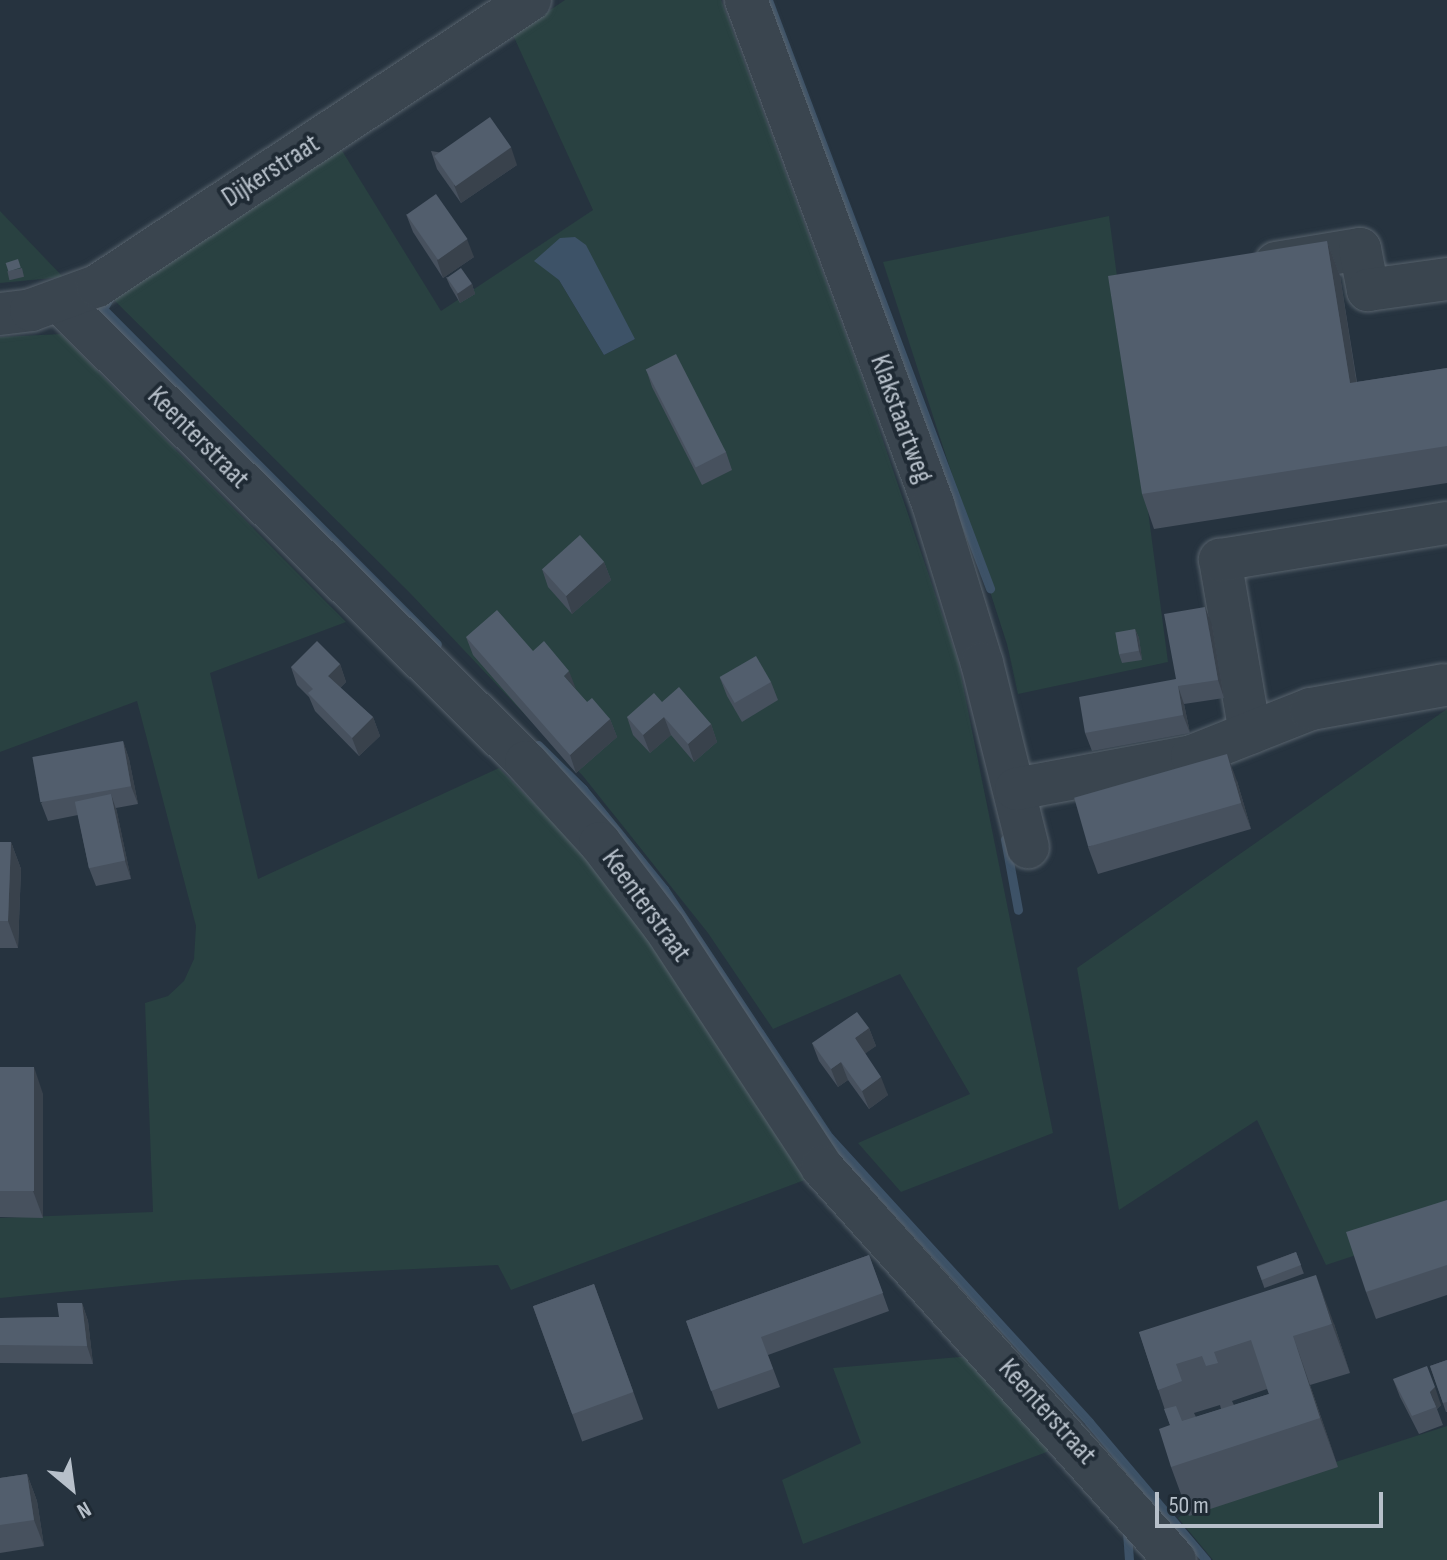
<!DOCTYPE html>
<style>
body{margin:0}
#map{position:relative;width:1447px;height:1560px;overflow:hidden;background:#26333f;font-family:"Sofia Sans Condensed",sans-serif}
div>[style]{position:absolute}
.green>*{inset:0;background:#294141}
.water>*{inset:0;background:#3d5267}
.stream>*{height:9px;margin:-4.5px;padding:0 4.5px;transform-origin:4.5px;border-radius:4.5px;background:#3d5267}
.roads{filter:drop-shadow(0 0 2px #58636d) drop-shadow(0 0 2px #58636d)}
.minor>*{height:42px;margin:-21px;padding:0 21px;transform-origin:21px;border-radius:21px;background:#3a454f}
.wall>*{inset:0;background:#47515e;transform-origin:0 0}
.shaded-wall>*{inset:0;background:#39424c}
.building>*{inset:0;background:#525e6d;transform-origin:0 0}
span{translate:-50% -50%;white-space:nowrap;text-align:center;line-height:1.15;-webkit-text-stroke:8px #1f2a34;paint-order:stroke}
.street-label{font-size:28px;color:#b7c0ca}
.north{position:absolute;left:32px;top:1448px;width:80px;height:80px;-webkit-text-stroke:6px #1f2a34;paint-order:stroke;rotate:151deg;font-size:22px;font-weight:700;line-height:32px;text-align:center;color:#b7c0ca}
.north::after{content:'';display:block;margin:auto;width:28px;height:36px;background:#b7c0ca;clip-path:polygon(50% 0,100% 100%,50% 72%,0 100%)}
.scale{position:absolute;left:1155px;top:1492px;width:228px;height:36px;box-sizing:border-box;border:4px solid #b7c0ca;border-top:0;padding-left:10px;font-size:24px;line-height:28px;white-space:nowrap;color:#b7c0ca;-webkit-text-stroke:6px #1f2a34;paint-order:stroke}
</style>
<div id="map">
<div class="green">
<div style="clip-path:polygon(evenodd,565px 0,721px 0,861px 376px,958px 661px,1053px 1133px,901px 1192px,858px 1143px,970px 1094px,900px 974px,773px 1029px,708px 933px,583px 776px,409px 592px,114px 300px,341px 149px,441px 311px,593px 210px,513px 35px,565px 0,559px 280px,635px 339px,604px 355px,559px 280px)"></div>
<div style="clip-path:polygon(0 211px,63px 277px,0 283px)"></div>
<div style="clip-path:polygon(1109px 216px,1168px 662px,1018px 694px,1007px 644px,883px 262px)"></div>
<div style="clip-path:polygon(61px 334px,346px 622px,210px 673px,258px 879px,499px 768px,616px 887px,818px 1175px,511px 1290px,498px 1265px,184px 1280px,0 1298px,0 1218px,153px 1212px,145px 1003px,168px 996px,184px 981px,194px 959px,196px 926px,137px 701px,0 752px,0 337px)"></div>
<div style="clip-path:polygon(1447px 709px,1447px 1225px,1326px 1265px,1257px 1120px,1119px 1210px,1077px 968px)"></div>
<div style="clip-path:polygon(971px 1356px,1052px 1450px,803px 1544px,782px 1480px,861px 1443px,833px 1368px)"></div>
<div style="clip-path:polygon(1447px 1426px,1447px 1560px,1213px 1560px,1178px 1518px,1190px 1509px)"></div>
</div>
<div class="water">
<div style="clip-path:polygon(575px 237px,586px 245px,635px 339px,604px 355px,559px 280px,534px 261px,560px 238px)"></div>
</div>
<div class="stream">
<div style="left:768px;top:0;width:629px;rotate:69.32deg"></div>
<div style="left:111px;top:295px;width:16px;rotate:120deg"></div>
<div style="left:103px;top:309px;width:473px;rotate:45.1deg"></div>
<div style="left:538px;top:745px;width:63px;rotate:44.4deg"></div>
<div style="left:583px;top:789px;width:129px;rotate:51deg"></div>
<div style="left:664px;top:889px;width:298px;rotate:56.4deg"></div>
<div style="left:829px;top:1137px;width:386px;rotate:47.6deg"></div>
<div style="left:1089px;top:1422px;width:181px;rotate:49.7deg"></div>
<div style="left:1005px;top:839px;width:72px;rotate:79.6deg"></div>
<div style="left:1129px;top:1560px;width:27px;rotate:-94deg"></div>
<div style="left:1127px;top:1533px;width:4px;rotate:45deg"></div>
</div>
<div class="roads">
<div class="minor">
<div style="left:746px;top:0;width:538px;rotate:69.64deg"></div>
<div style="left:933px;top:504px;width:166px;rotate:72.9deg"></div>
<div style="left:982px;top:663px;width:190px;rotate:76deg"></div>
<div style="left:1276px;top:263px;width:85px;rotate:-9.5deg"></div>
<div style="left:1360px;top:249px;width:42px;rotate:79deg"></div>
<div style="left:1368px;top:290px;width:80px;rotate:-7.9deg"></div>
<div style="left:59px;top:301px;width:656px;rotate:44.63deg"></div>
<div style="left:526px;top:762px;width:110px;rotate:47.6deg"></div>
<div style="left:600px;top:843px;width:107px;rotate:52.6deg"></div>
<div style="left:665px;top:928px;width:286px;rotate:56.7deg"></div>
<div style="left:822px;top:1167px;width:528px;rotate:48.07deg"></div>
<div style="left:0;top:314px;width:31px;rotate:-7deg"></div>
<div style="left:31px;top:310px;width:70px;rotate:-20deg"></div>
<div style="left:97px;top:286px;width:519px;rotate:-33.45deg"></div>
<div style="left:1250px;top:733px;width:176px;rotate:-99.8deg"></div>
<div style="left:1220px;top:560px;width:230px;rotate:-9.3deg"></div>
<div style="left:1016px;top:789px;width:179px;rotate:-10.6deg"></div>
<div style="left:1192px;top:756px;width:128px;rotate:-21.6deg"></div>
<div style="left:1311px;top:709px;width:135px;rotate:-10.2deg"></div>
</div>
</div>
<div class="wall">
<div style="clip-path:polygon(431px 151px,517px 165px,461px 203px,437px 169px)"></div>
<div style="clip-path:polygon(406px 214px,474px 257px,443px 278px,413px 232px)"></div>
<div style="clip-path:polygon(1327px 241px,1340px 276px,1357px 382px,1447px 368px,1447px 483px,1154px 529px,1142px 494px)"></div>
<div style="left:22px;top:268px;width:9px;height:15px;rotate:77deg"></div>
<div style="clip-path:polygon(446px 277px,472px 284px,475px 294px,460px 303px,450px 286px)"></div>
<div style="clip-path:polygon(646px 369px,726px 452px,732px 470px,702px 485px,652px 387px)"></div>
<div style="clip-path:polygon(604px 562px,611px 580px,572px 614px,548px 587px,542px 569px)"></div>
<div style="clip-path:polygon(1212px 625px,1224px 698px,1184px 704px,1190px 733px,1092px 751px,1085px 733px,1176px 679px)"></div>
<div style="clip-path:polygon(1135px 629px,1139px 638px,1142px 660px,1122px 663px,1119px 654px)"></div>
<div style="clip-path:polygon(466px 637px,533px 651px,575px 689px,587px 702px,610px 719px,617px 737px,576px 773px,473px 655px)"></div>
<div style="clip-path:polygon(340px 664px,346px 682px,340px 688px,373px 717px,380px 736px,359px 756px,315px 711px,309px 697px,297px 685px,291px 667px)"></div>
<div style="clip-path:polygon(720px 678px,771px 682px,778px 700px,742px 722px,727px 696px)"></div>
<div style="clip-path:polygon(662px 702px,711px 724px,717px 742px,694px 762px,671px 735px,650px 753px,633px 735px,627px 717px)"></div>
<div style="clip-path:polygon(123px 741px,129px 759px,138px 804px,116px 808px,131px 879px,96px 886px,89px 868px,78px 815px,48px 821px,41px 803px)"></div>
<div style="clip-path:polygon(1237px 781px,1251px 829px,1098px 874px,1088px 847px)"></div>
<div style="clip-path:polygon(0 842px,11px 842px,21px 869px,18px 948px,0 948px)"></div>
<div style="clip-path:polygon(869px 1028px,876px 1046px,865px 1053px,888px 1095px,869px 1109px,848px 1080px,838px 1087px,819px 1061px,812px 1043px)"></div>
<div style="clip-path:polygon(0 1067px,43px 1094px,43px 1218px,0 1217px)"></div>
<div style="clip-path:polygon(1447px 1200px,1447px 1295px,1376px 1319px,1366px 1292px)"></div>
<div style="left:1296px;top:1252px;width:23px;height:42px;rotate:70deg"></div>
<div style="clip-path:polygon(869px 1255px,889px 1311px,768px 1355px,780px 1387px,718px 1409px,686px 1321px)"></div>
<div style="left:594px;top:1284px;width:144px;height:65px;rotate:70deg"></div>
<div style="clip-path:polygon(82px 1303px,88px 1321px,93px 1364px,0 1363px,0 1318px,59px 1317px)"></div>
<div style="clip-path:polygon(evenodd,1334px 1324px,1350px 1373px,1310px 1385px,1338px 1467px,1189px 1516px,1171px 1467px,1170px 1425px,1139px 1332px,1334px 1324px,1267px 1389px,1269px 1394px,1234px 1405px,1232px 1401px,1267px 1389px,1334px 1324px,1220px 1405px,1221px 1409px,1196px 1417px,1194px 1413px,1220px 1405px)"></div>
<div style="clip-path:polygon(1447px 1360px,1447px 1412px,1446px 1412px,1430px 1366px)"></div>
<div style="clip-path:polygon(1393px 1379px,1441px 1405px,1437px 1409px,1443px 1425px,1419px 1434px,1400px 1397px)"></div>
<div style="clip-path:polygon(27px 1474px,37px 1501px,44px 1546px,0 1553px,0 1478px)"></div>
</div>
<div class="shaded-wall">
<div style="clip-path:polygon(511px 147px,517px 165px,461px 203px,454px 185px)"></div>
<div style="clip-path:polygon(467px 239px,474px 257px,443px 278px,437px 260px)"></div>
<div style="clip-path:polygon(1327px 241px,1340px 276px,1362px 418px,1350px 383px)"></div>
<div style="clip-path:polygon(472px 284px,475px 294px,460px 303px,457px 294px)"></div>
<div style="clip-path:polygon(604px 562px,611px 580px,572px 614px,566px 596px)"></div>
<div style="clip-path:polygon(1205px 607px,1212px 625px,1224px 698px,1218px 680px)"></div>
<div style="clip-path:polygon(1135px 629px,1139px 638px,1142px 660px,1139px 651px)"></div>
<div style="clip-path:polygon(340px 664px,346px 682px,334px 694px,328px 676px)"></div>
<div style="clip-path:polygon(569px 671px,576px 689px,564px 676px)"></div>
<div style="clip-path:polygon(1178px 686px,1184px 704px,1190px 733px,1183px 715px)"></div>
<div style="clip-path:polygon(373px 717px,380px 736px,359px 756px,352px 738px)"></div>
<div style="clip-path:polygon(664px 717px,671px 735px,650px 753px,643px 735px)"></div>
<div style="clip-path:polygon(610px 719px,617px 737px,576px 773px,570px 755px)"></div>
<div style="clip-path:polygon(711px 724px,717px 742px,694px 762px,688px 744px)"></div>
<div style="clip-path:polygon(123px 741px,129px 759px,138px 804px,131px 786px)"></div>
<div style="clip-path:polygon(1227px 754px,1237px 781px,1251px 829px,1241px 803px)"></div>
<div style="clip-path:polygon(111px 794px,117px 812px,131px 879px,125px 861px)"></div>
<div style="clip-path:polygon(11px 842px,21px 869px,18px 948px,8px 921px)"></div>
<div style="clip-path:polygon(869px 1028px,876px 1046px,862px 1056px,855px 1038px)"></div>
<div style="clip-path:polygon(841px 1062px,848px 1080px,838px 1087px,831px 1069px)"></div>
<div style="clip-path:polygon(34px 1067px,43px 1094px,43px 1218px,33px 1191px)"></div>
<div style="clip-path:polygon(881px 1077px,888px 1095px,869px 1109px,862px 1091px)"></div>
<div style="clip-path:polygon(1316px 1275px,1334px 1324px,1350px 1373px,1332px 1324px)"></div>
<div style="clip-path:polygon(82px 1303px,88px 1321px,93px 1364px,87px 1346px)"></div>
<div style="clip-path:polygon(1293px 1336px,1310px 1385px,1338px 1467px,1320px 1418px)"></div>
<div style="clip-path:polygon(1435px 1387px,1441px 1405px,1437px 1409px,1430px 1392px)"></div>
<div style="clip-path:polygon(27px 1474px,37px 1501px,44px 1546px,34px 1520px)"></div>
</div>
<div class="building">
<div style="left:490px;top:117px;width:37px;height:68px;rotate:55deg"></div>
<div style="left:436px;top:194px;width:55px;height:36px;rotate:55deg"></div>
<div style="clip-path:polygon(1327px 241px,1350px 383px,1447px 368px,1447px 446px,1142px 494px,1108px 276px)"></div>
<div style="left:18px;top:259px;width:9px;height:13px;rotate:72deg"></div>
<div style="left:461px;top:268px;width:19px;height:17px;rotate:55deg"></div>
<div style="left:676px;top:354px;width:110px;height:34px;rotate:63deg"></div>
<div style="left:580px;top:535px;width:36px;height:51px;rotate:48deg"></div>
<div style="clip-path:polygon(1205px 607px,1218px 680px,1178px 686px,1183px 715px,1085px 733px,1079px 697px,1176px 679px,1164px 614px)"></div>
<div style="clip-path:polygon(497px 610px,533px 651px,544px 641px,569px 671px,564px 676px,587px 702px,592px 698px,610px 719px,570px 755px,466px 637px)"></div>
<div style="left:1135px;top:629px;width:22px;height:20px;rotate:80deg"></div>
<div style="clip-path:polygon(317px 641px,340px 664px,328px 676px,373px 717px,352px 738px,308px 693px,313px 689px,291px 667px)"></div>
<div style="left:756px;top:656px;width:30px;height:42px;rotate:60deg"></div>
<div style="clip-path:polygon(679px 687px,711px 724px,688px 744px,664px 717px,643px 735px,627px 717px,654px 693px,662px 702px)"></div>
<div style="left:123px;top:741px;width:46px;height:92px;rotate:80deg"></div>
<div style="left:1227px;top:754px;width:51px;height:159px;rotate:74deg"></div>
<div style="left:111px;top:794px;width:68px;height:37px;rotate:78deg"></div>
<div style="clip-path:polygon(0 842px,11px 842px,8px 921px,0 921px)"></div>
<div style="clip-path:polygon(857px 1012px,869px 1028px,855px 1038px,881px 1077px,862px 1091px,841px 1062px,831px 1069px,812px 1043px)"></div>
<div style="left:0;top:1067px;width:34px;height:124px"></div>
<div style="clip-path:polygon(1447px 1200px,1447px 1265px,1366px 1292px,1346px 1232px)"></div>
<div style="left:1296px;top:1252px;width:14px;height:42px;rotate:69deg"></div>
<div style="clip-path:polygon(869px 1255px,883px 1293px,761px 1337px,773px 1369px,711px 1391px,686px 1321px)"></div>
<div style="clip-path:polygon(1316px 1275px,1332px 1324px,1293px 1336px,1320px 1418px,1171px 1467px,1159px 1429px,1170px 1425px,1164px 1409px,1176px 1406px,1182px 1421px,1269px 1394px,1251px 1340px,1214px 1352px,1218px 1363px,1206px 1366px,1202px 1356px,1176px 1364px,1182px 1381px,1158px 1390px,1139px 1332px)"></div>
<div style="left:594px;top:1284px;width:115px;height:65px;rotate:70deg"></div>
<div style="clip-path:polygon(57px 1303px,82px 1303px,87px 1346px,0 1345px,0 1318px,59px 1317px)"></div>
<div style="clip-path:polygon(1447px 1360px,1447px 1402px,1443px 1403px,1430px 1366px)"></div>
<div style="clip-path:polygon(1427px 1366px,1435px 1387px,1430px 1392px,1436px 1407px,1412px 1416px,1393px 1379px)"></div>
<div style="clip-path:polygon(27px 1474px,34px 1520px,0 1525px,0 1478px)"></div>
</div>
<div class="street-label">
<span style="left:271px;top:171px;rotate:-33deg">Dijkerstraat</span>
<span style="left:901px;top:419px;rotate:70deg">Klakstaartweg</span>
<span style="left:198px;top:438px;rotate:45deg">Keenterstraat</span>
<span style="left:646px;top:906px;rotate:54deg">Keenterstraat</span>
<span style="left:1047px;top:1412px;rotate:48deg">Keenterstraat</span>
</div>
<div class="north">N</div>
<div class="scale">50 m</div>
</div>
